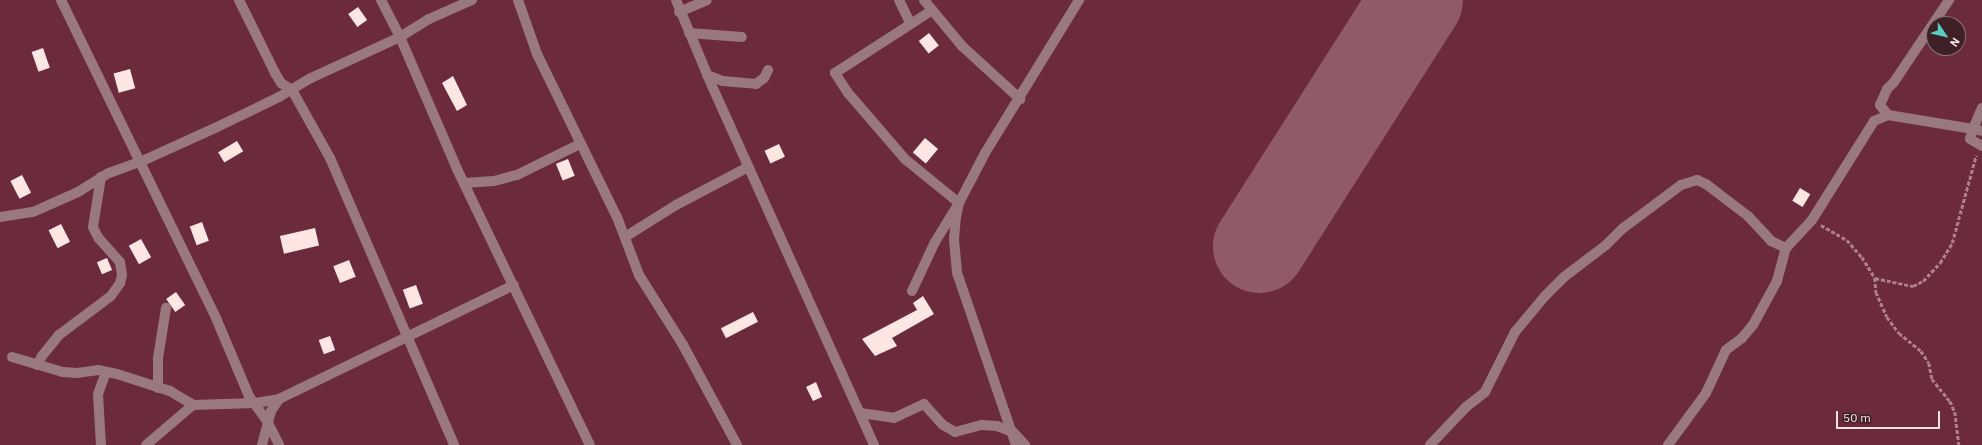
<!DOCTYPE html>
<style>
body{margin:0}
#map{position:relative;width:1982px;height:445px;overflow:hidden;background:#6c2b3d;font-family:"IBM Plex Sans",sans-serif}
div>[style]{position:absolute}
.runway>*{height:93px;margin:-46.5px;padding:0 46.5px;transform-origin:46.5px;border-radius:46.5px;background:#915a69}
.building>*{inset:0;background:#fee6e3;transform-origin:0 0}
.path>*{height:2.5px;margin-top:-1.25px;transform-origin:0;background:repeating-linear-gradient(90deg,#b0818d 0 4px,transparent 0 6px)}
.minor>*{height:10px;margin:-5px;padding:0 5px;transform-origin:5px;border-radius:5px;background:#99787e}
span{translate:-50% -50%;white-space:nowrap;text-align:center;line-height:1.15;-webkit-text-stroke:4px #3e2027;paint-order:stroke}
.north{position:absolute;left:1926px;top:16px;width:40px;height:40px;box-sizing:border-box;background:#3e2027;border:1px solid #8b6f75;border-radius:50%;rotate:125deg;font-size:11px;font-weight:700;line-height:16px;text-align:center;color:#fee5e9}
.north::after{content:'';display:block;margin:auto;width:14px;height:18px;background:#57cec1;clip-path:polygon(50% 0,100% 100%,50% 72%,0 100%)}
.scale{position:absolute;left:1836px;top:411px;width:104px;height:18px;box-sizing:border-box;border:2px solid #fee5e9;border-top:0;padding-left:5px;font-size:12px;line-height:14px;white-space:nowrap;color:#fee5e9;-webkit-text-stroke:3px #3e2027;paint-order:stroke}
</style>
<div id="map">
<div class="runway">
<div style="left:1259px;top:246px;width:292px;rotate:-57.5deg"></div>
</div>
<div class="building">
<div style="left:358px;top:7px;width:16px;height:12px;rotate:55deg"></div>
<div style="left:929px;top:33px;width:16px;height:13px;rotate:52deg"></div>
<div style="left:43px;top:48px;width:21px;height:12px;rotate:71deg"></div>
<div style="left:130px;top:69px;width:20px;height:17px;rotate:75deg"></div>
<div style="clip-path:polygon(453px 76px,467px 105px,457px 111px,442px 83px)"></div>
<div style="left:925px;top:138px;width:17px;height:19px;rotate:40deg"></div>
<div style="left:237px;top:141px;width:12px;height:22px;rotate:59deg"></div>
<div style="left:779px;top:144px;width:14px;height:16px;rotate:65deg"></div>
<div style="left:568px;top:159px;width:18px;height:13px;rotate:68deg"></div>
<div style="left:22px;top:175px;width:20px;height:13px;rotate:63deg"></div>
<div style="left:1800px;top:188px;width:12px;height:15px;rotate:31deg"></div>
<div style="left:202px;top:222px;width:20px;height:13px;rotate:70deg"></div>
<div style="left:61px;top:224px;width:20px;height:14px;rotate:63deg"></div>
<div style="left:315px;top:228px;width:18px;height:36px;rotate:77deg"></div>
<div style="left:141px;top:239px;width:21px;height:14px;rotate:61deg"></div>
<div style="left:107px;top:258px;width:13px;height:11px;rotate:67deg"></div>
<div style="left:349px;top:260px;width:18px;height:17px;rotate:68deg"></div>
<div style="left:416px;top:285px;width:20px;height:14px;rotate:70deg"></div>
<div style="left:176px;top:292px;width:16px;height:12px;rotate:55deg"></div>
<div style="clip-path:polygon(923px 296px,934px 314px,892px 338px,897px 346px,875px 356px,862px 339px,917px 310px,913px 303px)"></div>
<div style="left:753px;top:312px;width:11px;height:36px;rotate:63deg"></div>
<div style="left:330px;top:336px;width:15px;height:12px;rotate:70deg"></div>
<div style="clip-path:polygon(816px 382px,822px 397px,813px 401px,806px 387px)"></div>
</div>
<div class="path">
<div style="left:1821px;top:225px;width:30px;rotate:30deg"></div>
<div style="left:1847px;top:240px;width:23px;rotate:49deg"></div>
<div style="left:1862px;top:257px;width:25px;rotate:58deg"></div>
<div style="left:1875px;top:278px;width:14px;rotate:86deg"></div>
<div style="left:1876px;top:292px;width:27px;rotate:66deg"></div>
<div style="left:1887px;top:317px;width:20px;rotate:53deg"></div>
<div style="left:1899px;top:333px;width:28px;rotate:39deg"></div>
<div style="left:1921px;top:351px;width:14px;rotate:56deg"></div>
<div style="left:1929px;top:363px;width:16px;rotate:79deg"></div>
<div style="left:1932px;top:379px;width:28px;rotate:51deg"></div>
<div style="left:1950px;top:401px;width:12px;rotate:66deg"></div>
<div style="left:1955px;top:412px;width:33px;rotate:83deg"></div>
<div style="left:1875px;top:278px;width:39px;rotate:12deg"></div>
<div style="left:1913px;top:286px;width:11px;rotate:-27deg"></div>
<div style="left:1923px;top:281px;width:25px;rotate:-47deg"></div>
<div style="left:1940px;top:263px;width:23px;rotate:-59deg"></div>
<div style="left:1952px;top:243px;width:91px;rotate:-74.7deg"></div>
</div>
<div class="minor">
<div style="left:61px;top:0;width:354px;rotate:64deg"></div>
<div style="left:216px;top:318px;width:85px;rotate:67.1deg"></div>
<div style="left:249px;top:396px;width:31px;rotate:54deg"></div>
<div style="left:267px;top:421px;width:27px;rotate:63deg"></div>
<div style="left:239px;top:0;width:81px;rotate:63.7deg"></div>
<div style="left:275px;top:73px;width:12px;rotate:59deg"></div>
<div style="left:281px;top:83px;width:13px;rotate:32deg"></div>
<div style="left:292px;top:90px;width:78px;rotate:60.8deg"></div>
<div style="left:330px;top:158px;width:313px;rotate:66.6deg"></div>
<div style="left:381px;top:0;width:42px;rotate:62.8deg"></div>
<div style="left:400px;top:37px;width:144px;rotate:66.6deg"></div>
<div style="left:457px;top:169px;width:306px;rotate:64.3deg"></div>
<div style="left:518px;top:0;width:57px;rotate:70.6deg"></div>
<div style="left:537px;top:54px;width:182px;rotate:63.9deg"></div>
<div style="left:617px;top:217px;width:62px;rotate:69.2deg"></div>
<div style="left:639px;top:275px;width:83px;rotate:57.8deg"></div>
<div style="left:683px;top:345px;width:114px;rotate:61.6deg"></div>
<div style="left:676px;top:0;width:93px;rotate:67.3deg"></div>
<div style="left:712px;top:86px;width:394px;rotate:65.7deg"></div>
<div style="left:899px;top:0;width:25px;rotate:64deg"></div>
<div style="left:924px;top:0;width:60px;rotate:50.4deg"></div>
<div style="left:962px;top:46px;width:79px;rotate:42.4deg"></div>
<div style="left:679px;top:12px;width:30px;rotate:-23deg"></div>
<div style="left:689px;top:33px;width:53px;rotate:4.3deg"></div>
<div style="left:707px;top:75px;width:17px;rotate:21deg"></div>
<div style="left:723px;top:81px;width:33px;rotate:5deg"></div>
<div style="left:756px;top:84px;width:10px;rotate:-37deg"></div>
<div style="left:764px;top:78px;width:9px;rotate:-63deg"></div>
<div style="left:1888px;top:115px;width:13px;rotate:-129deg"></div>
<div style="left:1880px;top:105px;width:17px;rotate:-66deg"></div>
<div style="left:1887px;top:89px;width:10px;rotate:-45deg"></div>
<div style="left:1894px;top:82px;width:99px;rotate:-56.1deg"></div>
<div style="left:1982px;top:131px;width:9px;rotate:-167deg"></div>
<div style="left:1973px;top:129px;width:10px;rotate:107deg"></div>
<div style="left:1970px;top:139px;width:14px;rotate:30deg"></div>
<div style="left:464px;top:183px;width:30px;rotate:-4deg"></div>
<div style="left:494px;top:181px;width:24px;rotate:-15deg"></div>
<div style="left:517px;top:175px;width:70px;rotate:-26.2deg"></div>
<div style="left:0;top:217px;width:33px;rotate:-9deg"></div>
<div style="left:33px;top:212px;width:49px;rotate:-24deg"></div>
<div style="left:78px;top:192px;width:36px;rotate:-32deg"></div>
<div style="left:109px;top:173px;width:33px;rotate:-20deg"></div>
<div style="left:140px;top:162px;width:82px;rotate:-24.4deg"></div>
<div style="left:215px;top:128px;width:71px;rotate:-25.8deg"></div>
<div style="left:279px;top:97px;width:37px;rotate:-31deg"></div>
<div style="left:311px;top:78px;width:98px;rotate:-24.7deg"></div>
<div style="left:400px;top:37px;width:34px;rotate:-32deg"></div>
<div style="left:429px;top:19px;width:47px;rotate:-23.8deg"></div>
<div style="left:625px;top:237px;width:60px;rotate:-32.1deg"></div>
<div style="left:676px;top:205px;width:81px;rotate:-27.8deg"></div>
<div style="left:912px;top:291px;width:54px;rotate:-64.9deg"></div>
<div style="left:935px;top:242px;width:46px;rotate:-58.4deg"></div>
<div style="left:959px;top:203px;width:70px;rotate:-140.8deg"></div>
<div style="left:905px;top:159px;width:87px;rotate:-130.8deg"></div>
<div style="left:848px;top:93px;width:24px;rotate:-123deg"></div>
<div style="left:835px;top:73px;width:114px;rotate:-32.9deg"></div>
<div style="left:12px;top:357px;width:53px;rotate:16.4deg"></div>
<div style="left:63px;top:372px;width:14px;rotate:4deg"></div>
<div style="left:77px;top:373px;width:21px;rotate:-8deg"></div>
<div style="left:98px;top:370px;width:19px;rotate:12deg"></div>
<div style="left:117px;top:374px;width:56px;rotate:17.8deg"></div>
<div style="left:170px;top:391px;width:27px;rotate:31deg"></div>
<div style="left:193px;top:405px;width:62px;rotate:-1.8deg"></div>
<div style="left:255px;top:403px;width:24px;rotate:-9deg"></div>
<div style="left:37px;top:365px;width:10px;rotate:-61deg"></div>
<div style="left:42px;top:356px;width:27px;rotate:-51deg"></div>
<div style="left:59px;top:335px;width:65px;rotate:-36.9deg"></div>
<div style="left:111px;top:296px;width:16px;rotate:-55deg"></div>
<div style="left:120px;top:283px;width:8px;rotate:-76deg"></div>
<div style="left:122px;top:275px;width:13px;rotate:-99deg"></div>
<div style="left:120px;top:262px;width:31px;rotate:-132deg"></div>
<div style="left:99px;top:239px;width:13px;rotate:-117deg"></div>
<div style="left:93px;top:227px;width:51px;rotate:-80.9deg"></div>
<div style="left:158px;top:388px;width:30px;rotate:-90deg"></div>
<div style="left:158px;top:358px;width:51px;rotate:-80.9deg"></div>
<div style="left:860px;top:413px;width:34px;rotate:8deg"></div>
<div style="left:894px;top:418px;width:33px;rotate:-25deg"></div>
<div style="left:924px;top:404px;width:28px;rotate:48deg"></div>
<div style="left:943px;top:425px;width:14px;rotate:30deg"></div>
<div style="left:955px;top:432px;width:28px;rotate:-15deg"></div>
<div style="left:982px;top:425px;width:15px;rotate:4deg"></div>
<div style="left:997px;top:426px;width:17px;rotate:21deg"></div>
<div style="left:1013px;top:432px;width:18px;rotate:47deg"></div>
<div style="left:101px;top:445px;width:51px;rotate:-93.4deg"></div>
<div style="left:98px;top:394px;width:23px;rotate:-70deg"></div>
<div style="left:146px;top:445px;width:62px;rotate:-40.4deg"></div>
<div style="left:262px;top:445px;width:35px;rotate:-75deg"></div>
<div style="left:271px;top:411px;width:14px;rotate:-56deg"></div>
<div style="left:279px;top:399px;width:261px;rotate:-25.9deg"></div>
<div style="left:1016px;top:445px;width:182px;rotate:-108.9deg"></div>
<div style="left:957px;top:273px;width:34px;rotate:-95deg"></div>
<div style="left:954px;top:239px;width:22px;rotate:-85deg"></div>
<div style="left:956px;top:217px;width:14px;rotate:-78deg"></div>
<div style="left:959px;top:203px;width:56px;rotate:-62.5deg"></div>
<div style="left:985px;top:153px;width:180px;rotate:-58.4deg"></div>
<div style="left:1430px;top:445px;width:52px;rotate:-46.5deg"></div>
<div style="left:1466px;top:407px;width:24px;rotate:-38deg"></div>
<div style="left:1485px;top:392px;width:67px;rotate:-63.4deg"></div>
<div style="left:1515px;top:332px;width:47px;rotate:-50.2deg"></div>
<div style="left:1545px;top:296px;width:27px;rotate:-45deg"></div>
<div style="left:1564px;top:277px;width:53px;rotate:-37.3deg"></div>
<div style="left:1606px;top:245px;width:23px;rotate:-45deg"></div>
<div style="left:1622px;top:229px;width:74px;rotate:-36.7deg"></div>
<div style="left:1681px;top:185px;width:17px;rotate:-17deg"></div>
<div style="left:1697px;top:180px;width:10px;rotate:24deg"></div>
<div style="left:1706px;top:184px;width:53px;rotate:37.3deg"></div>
<div style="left:1748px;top:216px;width:34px;rotate:47deg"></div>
<div style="left:1771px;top:241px;width:17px;rotate:25deg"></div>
<div style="left:1786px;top:248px;width:38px;rotate:-47deg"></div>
<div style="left:1812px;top:220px;width:117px;rotate:-57.9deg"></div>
<div style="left:1874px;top:121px;width:15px;rotate:-23deg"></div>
<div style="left:1888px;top:115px;width:86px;rotate:9.4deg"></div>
<div style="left:1973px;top:129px;width:23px;rotate:-67deg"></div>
<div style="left:1668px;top:445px;width:64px;rotate:-53.8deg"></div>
<div style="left:1706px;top:393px;width:47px;rotate:-65.1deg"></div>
<div style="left:1726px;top:350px;width:20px;rotate:-37deg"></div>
<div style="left:1742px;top:338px;width:17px;rotate:-50deg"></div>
<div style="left:1753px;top:325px;width:50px;rotate:-61.4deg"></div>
<div style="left:1777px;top:281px;width:34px;rotate:-75deg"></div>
</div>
<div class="north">N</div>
<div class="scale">50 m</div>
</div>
